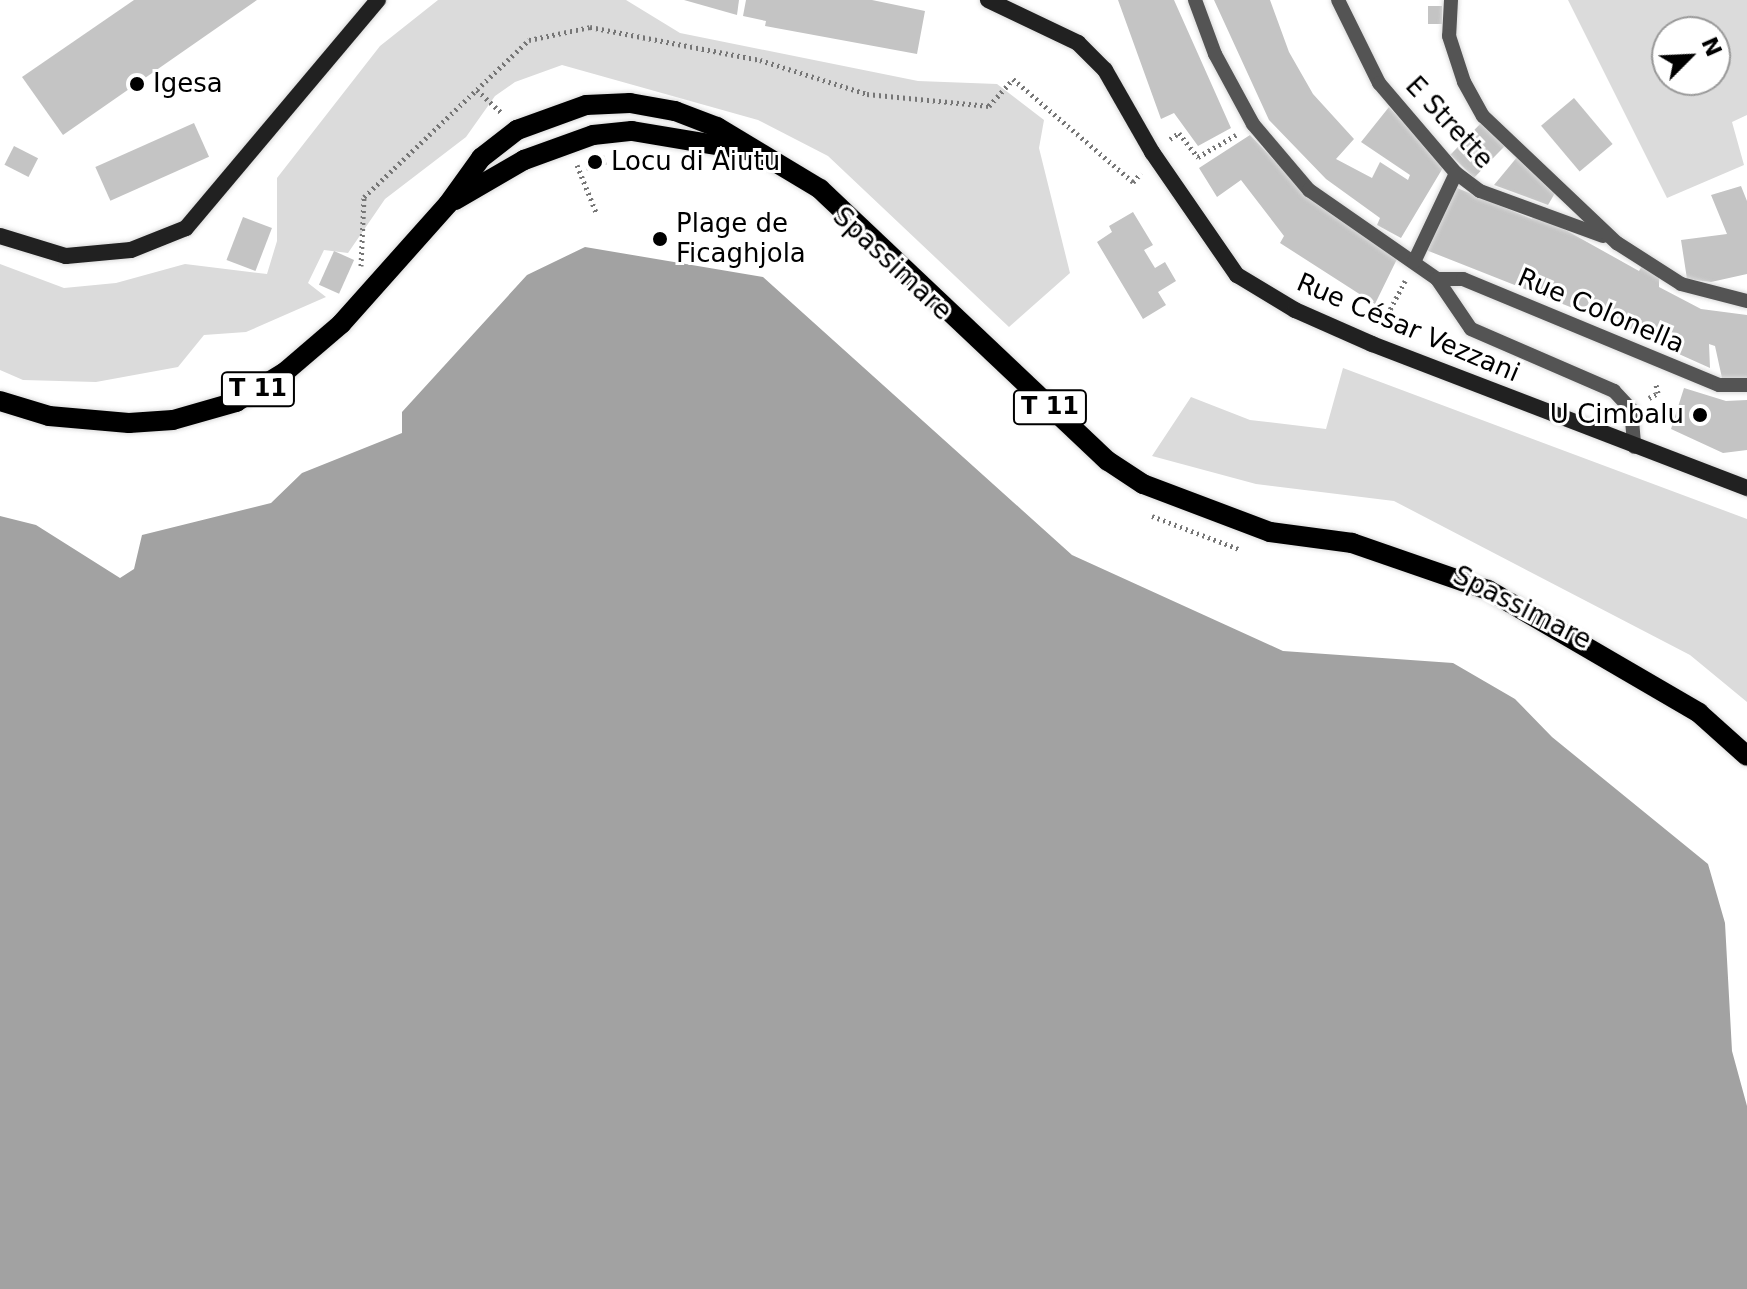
<!DOCTYPE html>
<meta charset="utf-8">
<style>
body{margin:0}
#map{position:relative;width:1747px;height:1289px;overflow:hidden;background:#fff;font-family:"DejaVu Sans",sans-serif}
div>[style]{position:absolute}
.green>*{inset:0;background:#dbdbdb}
.water>*{inset:0;background:#a2a2a2}
.building>*{inset:0;background:#c4c4c4;transform-origin:0 0}
.path>*{height:5px;margin-top:-2.5px;transform-origin:0;background:repeating-linear-gradient(90deg,#767676 0 2px,transparent 0 6px)}
.roads{filter:drop-shadow(0 0 2px #dbdbdb) drop-shadow(0 0 2px #dbdbdb)}
.lane>*{height:14px;margin:-7px;padding:0 7px;transform-origin:7px;border-radius:7px;background:#545454}
.secondary>*{height:16px;margin:-8px;padding:0 8px;transform-origin:8px;border-radius:8px;background:#212121}
.primary>*{height:20px;margin:-10px;padding:0 10px;transform-origin:10px;border-radius:10px;background:#000}
.dots>*{width:22px;height:22px;translate:-50% -50%;box-sizing:border-box;border:4px solid #fff;border-radius:50%}
span{translate:-50% -50%;white-space:nowrap;text-align:center;line-height:1.15;-webkit-text-stroke:6px #fff;paint-order:stroke}
.shield-label span{padding:2px 6px;background:#fff;border:2px solid;border-radius:6px;-webkit-text-stroke-width:0}
.shield-label{font-size:24px;color:#000;font-weight:700}
.poi-label{font-size:26px;color:#000}
.left{translate:0 -50%;text-align:left}
.right{translate:-100% -50%;text-align:right}
.street-label{font-size:26px;color:#000}
.north{position:absolute;left:1651px;top:16px;width:80px;height:80px;box-sizing:border-box;background:#fff;border:2px solid #999;border-radius:50%;rotate:66deg;font-size:22px;font-weight:700;line-height:32px;text-align:center;color:#000}
.north::after{content:'';display:block;margin:auto;width:28px;height:36px;background:#000;clip-path:polygon(50% 0,100% 100%,50% 72%,0 100%)}
</style>
<div id="map">
<div class="green">
<div style="clip-path:polygon(438px 0,626px 0,680px 33px,918px 81px,997px 84px,1044px 120px,1039px 148px,1070px 273px,1009px 327px,828px 156px,758px 120px,562px 65px,515px 82px,495px 96px,466px 137px,385px 199px,348px 253px,324px 250px,308px 283px,326px 297px,246px 332px,204px 335px,178px 367px,96px 382px,23px 380px,0 370px,0 264px,64px 288px,116px 283px,185px 264px,267px 274px,277px 241px,277px 178px,380px 46px)"></div>
<div style="clip-path:polygon(evenodd,1568px 0,1747px 0,1747px 115px,1732px 122px,1744px 165px,1667px 198px,1568px 0,1667px 32px,1715px 32px,1715px 80px,1667px 80px,1667px 32px)"></div>
<div style="clip-path:polygon(1343px 368px,1747px 519px,1747px 702px,1690px 655px,1394px 501px,1256px 484px,1152px 456px,1191px 397px,1250px 420px,1326px 429px)"></div>
</div>
<div class="water">
<div style="clip-path:polygon(585px 247px,763px 277px,1072px 555px,1283px 651px,1453px 663px,1515px 699px,1552px 737px,1708px 864px,1725px 923px,1732px 1051px,1747px 1106px,1747px 1289px,0 1289px,0 516px,36px 525px,120px 578px,134px 569px,142px 535px,271px 503px,302px 473px,402px 433px,402px 412px,527px 275px)"></div>
</div>
<div class="building">
<div style="clip-path:polygon(134px 0,257px 0,63px 135px,22px 77px)"></div>
<div style="clip-path:polygon(684px 0,739px 0,737px 15px)"></div>
<div style="clip-path:polygon(746px 0,872px 0,925px 11px,917px 54px,765px 26px,766px 21px,743px 16px)"></div>
<div style="clip-path:polygon(1118px 0,1174px 0,1231px 128px,1198px 146px,1174px 113px,1161px 119px)"></div>
<div style="clip-path:polygon(1214px 0,1270px 0,1289px 52px,1313px 94px,1354px 139px,1336px 159px,1372px 178px,1380px 162px,1408px 180px,1410px 175px,1361px 142px,1389px 107px,1444px 166px,1401px 238px,1377px 225px,1380px 218px,1326px 179px,1269px 120px)"></div>
<div style="left:1428px;top:6px;width:14px;height:18px"></div>
<div style="left:1574px;top:98px;width:60px;height:43px;rotate:50deg"></div>
<div style="left:1483px;top:121px;width:33px;height:47px;rotate:44deg"></div>
<div style="left:194px;top:123px;width:37px;height:108px;rotate:66deg"></div>
<div style="clip-path:polygon(1250px 135px,1315px 203px,1397px 259px,1375px 304px,1280px 243px,1284px 236px,1241px 180px,1217px 197px,1199px 168px)"></div>
<div style="left:14px;top:146px;width:27px;height:21px;rotate:27deg"></div>
<div style="left:604px;top:155px;width:10px;height:21px;rotate:73deg"></div>
<div style="clip-path:polygon(1518px 156px,1555px 193px,1548px 205px,1494px 185px)"></div>
<div style="clip-path:polygon(1450px 185px,1532px 219px,1535px 213px,1639px 271px,1642px 266px,1659px 277px,1659px 287px,1701px 309px,1747px 315px,1747px 379px,1722px 378px,1715px 346px,1709px 344px,1710px 368px,1641px 337px,1595px 301px,1588px 314px,1426px 250px)"></div>
<div style="clip-path:polygon(1741px 186px,1747px 201px,1747px 274px,1711px 282px,1687px 279px,1681px 240px,1727px 234px,1711px 195px)"></div>
<div style="clip-path:polygon(1133px 212px,1153px 245px,1144px 250px,1155px 268px,1165px 262px,1176px 281px,1158px 292px,1166px 305px,1143px 319px,1097px 242px,1112px 232px,1109px 226px)"></div>
<div style="left:243px;top:217px;width:31px;height:46px;rotate:21deg"></div>
<div style="left:334px;top:251px;width:22px;height:37px;rotate:24deg"></div>
<div style="clip-path:polygon(1684px 388px,1726px 401px,1747px 400px,1747px 450px,1723px 453px,1671px 429px)"></div>
</div>
<div class="path">
<div style="left:477px;top:90px;width:34px;rotate:43deg"></div>
<div style="left:1170px;top:139px;width:11px;rotate:-34deg"></div>
<div style="left:1179px;top:133px;width:31px;rotate:52deg"></div>
<div style="left:1198px;top:157px;width:44px;rotate:-30.1deg"></div>
<div style="left:577px;top:165px;width:51px;rotate:68deg"></div>
<div style="left:361px;top:266px;width:69px;rotate:-87.5deg"></div>
<div style="left:364px;top:197px;width:228px;rotate:-43.6deg"></div>
<div style="left:529px;top:40px;width:62px;rotate:-12deg"></div>
<div style="left:590px;top:27px;width:173px;rotate:11deg"></div>
<div style="left:760px;top:60px;width:112px;rotate:17.6deg"></div>
<div style="left:867px;top:94px;width:123px;rotate:5.6deg"></div>
<div style="left:989px;top:106px;width:36px;rotate:-48deg"></div>
<div style="left:1013px;top:79px;width:158px;rotate:40.6deg"></div>
<div style="left:1133px;top:182px;width:12px;rotate:-48deg"></div>
<div style="left:1382px;top:325px;width:50px;rotate:-62.4deg"></div>
<div style="left:1649px;top:398px;width:10px;rotate:-29deg"></div>
<div style="left:1658px;top:393px;width:9px;rotate:-103deg"></div>
<div style="left:1152px;top:516px;width:93px;rotate:20.8deg"></div>
</div>
<div class="roads">
<div class="lane">
<div style="left:1195px;top:0;width:58px;rotate:69.7deg"></div>
<div style="left:1215px;top:54px;width:80px;rotate:61.5deg"></div>
<div style="left:1253px;top:124px;width:87px;rotate:49.7deg"></div>
<div style="left:1309px;top:190px;width:156px;rotate:34.8deg"></div>
<div style="left:1437px;top:279px;width:60px;rotate:55.8deg"></div>
<div style="left:1471px;top:329px;width:156px;rotate:23.4deg"></div>
<div style="left:1614px;top:391px;width:25px;rotate:47deg"></div>
<div style="left:1631px;top:409px;width:38px;rotate:85deg"></div>
<div style="left:1338px;top:0;width:93px;rotate:63.7deg"></div>
<div style="left:1379px;top:83px;width:118px;rotate:49.5deg"></div>
<div style="left:1456px;top:173px;width:30px;rotate:37deg"></div>
<div style="left:1480px;top:191px;width:131px;rotate:20.1deg"></div>
<div style="left:1451px;top:0;width:36px;rotate:93deg"></div>
<div style="left:1449px;top:36px;width:48px;rotate:71.9deg"></div>
<div style="left:1464px;top:82px;width:39px;rotate:61deg"></div>
<div style="left:1483px;top:116px;width:185px;rotate:43.5deg"></div>
<div style="left:1617px;top:243px;width:76px;rotate:32.6deg"></div>
<div style="left:1681px;top:284px;width:68px;rotate:14.4deg"></div>
<div style="left:1414px;top:262px;width:98px;rotate:-64.7deg"></div>
<div style="left:1437px;top:279px;width:26px"></div>
<div style="left:1463px;top:279px;width:277px;rotate:22.5deg"></div>
<div style="left:1719px;top:385px;width:28px"></div>
</div>
<div class="secondary">
<div style="left:988px;top:0;width:100px;rotate:25.5deg"></div>
<div style="left:1078px;top:43px;width:38px;rotate:45deg"></div>
<div style="left:1105px;top:70px;width:95px;rotate:60.2deg"></div>
<div style="left:1152px;top:152px;width:150px;rotate:55.4deg"></div>
<div style="left:1237px;top:275px;width:68px;rotate:31.1deg"></div>
<div style="left:1295px;top:310px;width:84px;rotate:23.8deg"></div>
<div style="left:1372px;top:344px;width:402px;rotate:21deg"></div>
<div style="left:0;top:236px;width:69px;rotate:16.9deg"></div>
<div style="left:66px;top:256px;width:65px;rotate:-5.3deg"></div>
<div style="left:131px;top:250px;width:59px;rotate:-21.8deg"></div>
<div style="left:186px;top:228px;width:298px;rotate:-49.9deg"></div>
</div>
<div class="primary">
<div style="left:455px;top:200px;width:80px;rotate:-30.1deg"></div>
<div style="left:524px;top:160px;width:73px;rotate:-19.9deg"></div>
<div style="left:593px;top:135px;width:39px;rotate:-6deg"></div>
<div style="left:632px;top:131px;width:116px;rotate:9.5deg"></div>
<div style="left:0;top:401px;width:51px;rotate:17deg"></div>
<div style="left:49px;top:416px;width:80px;rotate:5deg"></div>
<div style="left:129px;top:423px;width:44px;rotate:-3.9deg"></div>
<div style="left:173px;top:420px;width:66px;rotate:-15.9deg"></div>
<div style="left:236px;top:402px;width:57px;rotate:-31.5deg"></div>
<div style="left:285px;top:372px;width:74px;rotate:-40.6deg"></div>
<div style="left:341px;top:324px;width:161px;rotate:-48.3deg"></div>
<div style="left:448px;top:204px;width:57px;rotate:-54.3deg"></div>
<div style="left:481px;top:158px;width:46px;rotate:-37.9deg"></div>
<div style="left:517px;top:130px;width:73px;rotate:-19.9deg"></div>
<div style="left:586px;top:105px;width:44px;rotate:-2.6deg"></div>
<div style="left:630px;top:103px;width:46px;rotate:10.1deg"></div>
<div style="left:675px;top:111px;width:45px;rotate:20.9deg"></div>
<div style="left:717px;top:127px;width:120px;rotate:31deg"></div>
<div style="left:820px;top:189px;width:396px;rotate:43.4deg"></div>
<div style="left:1108px;top:461px;width:42px;rotate:33.3deg"></div>
<div style="left:1143px;top:484px;width:136px;rotate:20.7deg"></div>
<div style="left:1270px;top:532px;width:83px;rotate:7.6deg"></div>
<div style="left:1352px;top:543px;width:144px;rotate:19.1deg"></div>
<div style="left:1488px;top:590px;width:244px;rotate:30.2deg"></div>
<div style="left:1699px;top:713px;width:64px;rotate:41.9deg"></div>
</div>
</div>
<div class="dots">
<div style="left:137px;top:84px;background:#000"></div>
<div style="left:595px;top:162px;background:#000"></div>
<div style="left:660px;top:239px;background:#000"></div>
<div style="left:1700px;top:415px;background:#000"></div>
</div>
<div class="shield-label">
<span style="left:258px;top:389px">T 11</span>
<span style="left:1050px;top:407px">T 11</span>
</div>
<div class="poi-label">
<span class="left" style="left:153px;top:84px">Igesa</span>
<span class="left" style="left:611px;top:162px">Locu di Aiutu</span>
<span class="left" style="left:676px;top:239px">Plage de<br>Ficaghjola</span>
<span class="right" style="left:1684px;top:415px">U Cimbalu</span>
</div>
<div class="street-label">
<span style="left:1449px;top:123px;rotate:47deg">E Strette</span>
<span style="left:892px;top:264px;rotate:43deg">Spassimare</span>
<span style="left:1601px;top:311px;rotate:23deg">Rue Colonella</span>
<span style="left:1408px;top:328px;rotate:23deg">Rue César Vezzani</span>
<span style="left:1522px;top:608px;rotate:27deg">Spassimare</span>
</div>
<div class="north">N</div>
</div>
